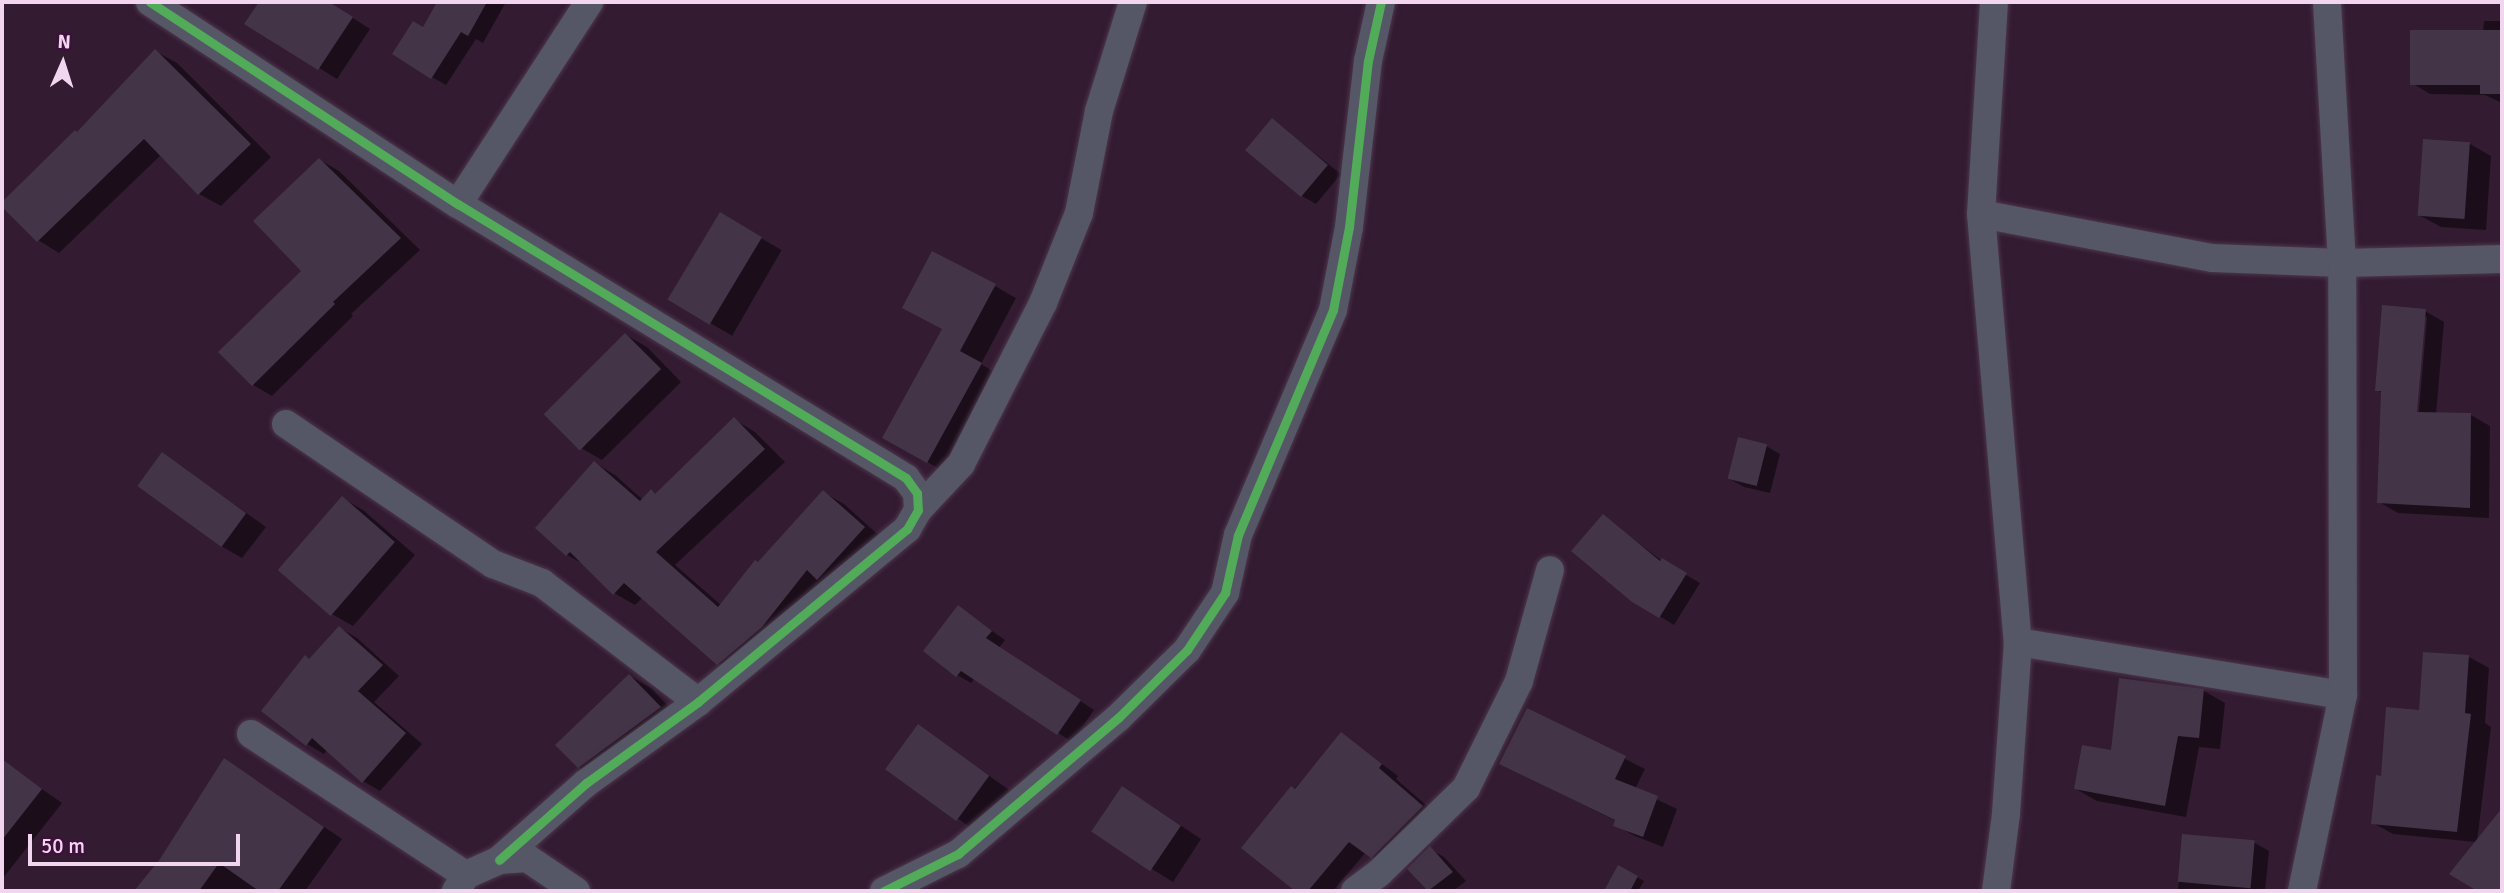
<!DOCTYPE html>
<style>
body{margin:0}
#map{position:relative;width:2504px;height:893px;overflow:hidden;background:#331b32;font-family:Signika,sans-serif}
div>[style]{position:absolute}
.shadow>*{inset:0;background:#0007;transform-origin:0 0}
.building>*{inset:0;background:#443448;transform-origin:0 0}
.roads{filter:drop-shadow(0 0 2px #4c374b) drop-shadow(0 0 2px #4c374b)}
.street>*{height:28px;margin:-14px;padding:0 14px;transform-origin:14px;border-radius:14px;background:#555666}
.cycleway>*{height:9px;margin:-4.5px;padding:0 4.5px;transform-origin:4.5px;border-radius:4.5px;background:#51ab58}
span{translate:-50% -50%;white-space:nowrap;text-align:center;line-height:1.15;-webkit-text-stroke:7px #3d113c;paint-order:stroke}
.frame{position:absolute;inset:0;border:4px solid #f2d6f0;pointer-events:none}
.north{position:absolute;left:28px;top:28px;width:70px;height:70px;-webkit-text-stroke:5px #3d113c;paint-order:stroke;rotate:3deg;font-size:19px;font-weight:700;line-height:28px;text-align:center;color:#f2d6f0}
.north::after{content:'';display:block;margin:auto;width:24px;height:32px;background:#f2d6f0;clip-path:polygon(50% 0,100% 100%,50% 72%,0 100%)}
.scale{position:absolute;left:28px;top:834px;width:212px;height:32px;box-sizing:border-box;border:4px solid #f2d6f0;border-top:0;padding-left:9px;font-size:21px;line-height:24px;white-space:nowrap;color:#f2d6f0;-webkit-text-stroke:5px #3d113c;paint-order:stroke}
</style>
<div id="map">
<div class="shadow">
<div style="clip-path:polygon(261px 2px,328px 2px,370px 29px,337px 79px,247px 23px)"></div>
<div style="clip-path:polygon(439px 2px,506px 2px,483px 43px,476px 39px,446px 85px,432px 77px,424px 29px)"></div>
<div style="clip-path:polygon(2484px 21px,2502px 21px,2502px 103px,2485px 95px,2430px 94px,2412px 83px,2483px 32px)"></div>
<div style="clip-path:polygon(155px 51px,177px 63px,271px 157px,221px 206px,199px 194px,162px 154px,59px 253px,38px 240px,2px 205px,75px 132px,78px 134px)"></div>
<div style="clip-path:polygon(1272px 120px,1341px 174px,1316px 204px,1302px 196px)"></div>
<div style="clip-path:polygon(2425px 140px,2470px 144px,2491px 156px,2486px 230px,2441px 227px,2419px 215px)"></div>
<div style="clip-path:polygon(320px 160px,339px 171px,420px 250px,351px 314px,353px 316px,272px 396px,253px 385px,303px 271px)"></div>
<div style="left:721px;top:215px;width:70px;height:99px;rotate:30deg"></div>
<div style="clip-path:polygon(995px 286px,1016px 298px,981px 364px,1002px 377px,949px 474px,905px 450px,944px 329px)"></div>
<div style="clip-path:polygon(evenodd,2425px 311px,2444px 322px,2436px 414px,2471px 415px,2490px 426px,2489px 518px,2398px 513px,2379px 502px,2383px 393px,2377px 390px,2425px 311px,2423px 317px,2427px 317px,2418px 421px,2414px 420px,2423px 317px)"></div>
<div style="clip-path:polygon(626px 335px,647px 347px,681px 382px,602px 460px,581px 448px)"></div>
<div style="clip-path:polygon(735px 420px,755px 432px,785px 462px,675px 565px,721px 605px,823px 492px,844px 504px,884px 540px,739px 675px,718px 663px,643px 597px,635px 605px,614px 593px,585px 565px,567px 555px,537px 528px,595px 463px,615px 475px,643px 500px,651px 492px,657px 495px)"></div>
<div style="clip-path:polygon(1766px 446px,1780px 454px,1770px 493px,1744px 487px,1730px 479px)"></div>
<div style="clip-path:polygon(163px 454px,266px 527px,242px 558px,221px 546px)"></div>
<div style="clip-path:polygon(342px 498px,363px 510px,415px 555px,353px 626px,332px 614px)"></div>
<div style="clip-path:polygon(1603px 516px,1662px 561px,1700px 583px,1674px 625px,1633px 600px)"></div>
<div style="clip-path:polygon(959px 608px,1005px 640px,999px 648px,1094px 710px,1072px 742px,975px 678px,971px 683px,957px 675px)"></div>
<div style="clip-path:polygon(340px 628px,357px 638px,399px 676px,374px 702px,422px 744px,380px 791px,363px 781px,327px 750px,324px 754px,307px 744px,310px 661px)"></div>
<div style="clip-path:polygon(2469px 657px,2489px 668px,2485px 723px,2491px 727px,2477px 842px,2502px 811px,2502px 891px,2480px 891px,2451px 873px,2476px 842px,2393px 834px,2373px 823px,2382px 778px,2421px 712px)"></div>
<div style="clip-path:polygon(630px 676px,651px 688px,681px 720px,600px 779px,579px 767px)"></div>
<div style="clip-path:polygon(2204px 691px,2225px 703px,2220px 749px,2199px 747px,2186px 817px,2097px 801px,2076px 789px,2113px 752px)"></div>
<div style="clip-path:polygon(1528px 710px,1645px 769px,1635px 789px,1677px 809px,1663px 847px,1635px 836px,1615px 825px,1616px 821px,1501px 764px)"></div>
<div style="left:918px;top:726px;width:111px;height:53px;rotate:35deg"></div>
<div style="clip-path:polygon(1342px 734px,1398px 776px,1396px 779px,1440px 817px,1389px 866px,1366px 852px,1333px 891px,1298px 891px,1243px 848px)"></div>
<div style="clip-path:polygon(225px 760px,342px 839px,305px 891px,136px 891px,161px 860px)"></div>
<div style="clip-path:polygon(6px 764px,62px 803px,3px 878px,2px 770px)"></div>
<div style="clip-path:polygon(1144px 801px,1201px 839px,1173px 882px,1152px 869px)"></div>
<div style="clip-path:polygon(2183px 836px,2255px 843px,2269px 851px,2265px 891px,2178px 891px)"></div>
<div style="clip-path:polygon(1430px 849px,1444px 857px,1466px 881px,1453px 891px,1430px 891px,1410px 869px)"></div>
<div style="clip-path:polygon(1619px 867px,1644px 881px,1638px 891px,1621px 891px,1609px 885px)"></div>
</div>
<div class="building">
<div style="clip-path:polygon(259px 2px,329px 2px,353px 17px,318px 70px,244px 24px)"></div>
<div style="clip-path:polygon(437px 2px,487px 2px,468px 36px,461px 32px,431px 79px,392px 54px,413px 21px,423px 27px)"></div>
<div style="clip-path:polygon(2410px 30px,2502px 30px,2502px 94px,2480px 94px,2480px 85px,2410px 85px)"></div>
<div style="clip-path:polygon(155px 49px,251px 144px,198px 195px,144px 139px,37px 242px,2px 207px,2px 202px,75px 130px,77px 132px)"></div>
<div style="left:1272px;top:118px;width:73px;height:42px;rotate:40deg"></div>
<div style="left:2423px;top:139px;width:47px;height:77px;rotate:4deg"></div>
<div style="clip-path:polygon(319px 158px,401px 238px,333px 302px,335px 304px,252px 386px,218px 352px,301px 271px,253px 221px)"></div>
<div style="left:720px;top:212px;width:49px;height:102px;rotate:31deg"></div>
<div style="clip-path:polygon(932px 251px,996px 284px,960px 351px,982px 363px,927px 463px,882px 438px,942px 329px,902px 308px)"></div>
<div style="clip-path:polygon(2382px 305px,2426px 309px,2417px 412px,2471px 413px,2470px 508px,2377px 503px,2381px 391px,2375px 391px)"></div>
<div style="left:625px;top:333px;width:51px;height:115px;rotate:45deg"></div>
<div style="clip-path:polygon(734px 417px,765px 449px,656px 552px,718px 607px,755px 560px,758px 562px,823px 490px,865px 527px,817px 580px,807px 570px,762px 627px,717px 665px,624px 583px,613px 595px,570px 552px,566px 556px,535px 528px,594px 461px,640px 501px,651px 489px,655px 494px)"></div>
<div style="left:1738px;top:437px;width:30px;height:43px;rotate:14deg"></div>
<div style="left:162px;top:452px;width:104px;height:42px;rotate:36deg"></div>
<div style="left:342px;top:496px;width:70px;height:98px;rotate:41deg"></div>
<div style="clip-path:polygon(1603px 514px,1660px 561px,1662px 558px,1687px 573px,1659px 618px,1632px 602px,1571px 551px)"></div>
<div style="clip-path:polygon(958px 605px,992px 631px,986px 638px,1081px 700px,1057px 735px,961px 671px,956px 677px,923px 651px)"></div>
<div style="clip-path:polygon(339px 626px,383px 665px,358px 691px,406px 733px,362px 783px,312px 738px,306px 746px,261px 711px,305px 655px,309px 659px)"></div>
<div style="clip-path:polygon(2423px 652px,2469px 655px,2465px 713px,2471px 714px,2457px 832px,2371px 824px,2376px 775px,2381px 776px,2386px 707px,2419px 710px)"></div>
<div style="clip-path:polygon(629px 674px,661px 707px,578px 768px,555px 745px)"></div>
<div style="clip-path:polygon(2119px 678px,2204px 689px,2199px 738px,2178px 736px,2165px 806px,2074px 789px,2082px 745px,2111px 750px)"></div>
<div style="clip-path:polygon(1527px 708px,1626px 756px,1615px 779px,1658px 796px,1643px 837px,1613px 826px,1615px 820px,1499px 764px)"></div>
<div style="left:918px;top:724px;width:88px;height:56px;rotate:36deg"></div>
<div style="clip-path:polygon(1341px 732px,1382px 764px,1379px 768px,1423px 806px,1371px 858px,1349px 842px,1308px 891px,1295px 891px,1241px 848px,1291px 786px,1295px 789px)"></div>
<div style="clip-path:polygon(224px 758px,324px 827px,278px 891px,259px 891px,219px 863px,199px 891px,134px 891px,160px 859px)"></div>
<div style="clip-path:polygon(2px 759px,42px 789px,2px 840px)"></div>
<div style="left:1122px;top:786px;width:71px;height:55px;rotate:34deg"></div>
<div style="clip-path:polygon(2502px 808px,2502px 891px,2477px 891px,2449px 874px)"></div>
<div style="left:2182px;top:834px;width:73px;height:48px;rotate:5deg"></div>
<div style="clip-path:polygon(1430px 846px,1453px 872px,1428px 891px,1407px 869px)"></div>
<div style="clip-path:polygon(1618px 865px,1638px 876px,1630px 891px,1604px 891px)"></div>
</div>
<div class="roads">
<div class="street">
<div style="left:150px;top:2px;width:368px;rotate:33.3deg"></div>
<div style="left:458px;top:204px;width:525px;rotate:31.45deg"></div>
<div style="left:906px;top:478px;width:19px;rotate:54deg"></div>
<div style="left:917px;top:493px;width:17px;rotate:87deg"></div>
<div style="left:918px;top:510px;width:22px;rotate:120deg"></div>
<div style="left:907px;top:529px;width:271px;rotate:140.4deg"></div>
<div style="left:698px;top:702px;width:138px;rotate:144.1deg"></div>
<div style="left:586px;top:783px;width:116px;rotate:138.5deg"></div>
<div style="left:1994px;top:2px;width:212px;rotate:93.5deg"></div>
<div style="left:1981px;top:214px;width:430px;rotate:85.1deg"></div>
<div style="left:2018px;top:642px;width:172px;rotate:94deg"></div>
<div style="left:2006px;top:814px;width:78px;rotate:97.4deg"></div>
<div style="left:458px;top:204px;width:241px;rotate:-57deg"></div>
<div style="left:1981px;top:214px;width:235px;rotate:10.8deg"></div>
<div style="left:2212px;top:258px;width:130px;rotate:2.2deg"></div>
<div style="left:2342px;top:263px;width:160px;rotate:-1.4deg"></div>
<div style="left:286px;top:424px;width:250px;rotate:34.1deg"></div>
<div style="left:493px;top:564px;width:53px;rotate:21.2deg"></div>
<div style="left:542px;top:583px;width:196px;rotate:37.3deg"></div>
<div style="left:918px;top:510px;width:63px;rotate:-46.9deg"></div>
<div style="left:961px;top:464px;width:181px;rotate:-63deg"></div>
<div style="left:1043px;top:303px;width:97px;rotate:-68.2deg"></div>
<div style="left:1079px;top:213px;width:104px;rotate:-78.9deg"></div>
<div style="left:1099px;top:111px;width:114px;rotate:-72.7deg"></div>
<div style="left:2018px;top:642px;width:329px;rotate:9.3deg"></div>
<div style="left:251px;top:734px;width:257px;rotate:33.3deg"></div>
<div style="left:456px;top:891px;width:19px;rotate:-58deg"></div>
<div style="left:466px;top:875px;width:36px;rotate:-24deg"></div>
<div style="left:499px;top:860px;width:28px;rotate:-4deg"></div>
<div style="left:527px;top:858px;width:59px;rotate:34deg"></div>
<div style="left:884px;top:891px;width:83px;rotate:-26.6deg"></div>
<div style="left:958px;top:854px;width:210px;rotate:-40.4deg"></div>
<div style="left:1118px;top:718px;width:97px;rotate:-44.6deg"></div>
<div style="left:1187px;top:650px;width:69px;rotate:-56.3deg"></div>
<div style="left:1225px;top:593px;width:59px;rotate:-77.4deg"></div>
<div style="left:1238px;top:535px;width:244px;rotate:-67.1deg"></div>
<div style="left:1333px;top:310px;width:85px;rotate:-79.1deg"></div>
<div style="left:1349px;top:227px;width:167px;rotate:-83.5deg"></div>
<div style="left:1368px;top:61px;width:60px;rotate:-77.6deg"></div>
<div style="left:1355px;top:891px;width:30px;rotate:-37deg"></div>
<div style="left:1379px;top:873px;width:122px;rotate:-44.3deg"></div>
<div style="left:1466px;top:788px;width:119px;rotate:-63.6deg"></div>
<div style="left:1519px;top:681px;width:115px;rotate:-74.4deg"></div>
<div style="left:2302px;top:891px;width:200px;rotate:-78.2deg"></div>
<div style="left:2343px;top:695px;width:432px;rotate:-90.1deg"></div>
<div style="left:2342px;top:263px;width:261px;rotate:-93.3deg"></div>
</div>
</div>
<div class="cycleway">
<div style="left:150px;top:2px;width:368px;rotate:33.3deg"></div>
<div style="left:458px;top:204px;width:525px;rotate:31.45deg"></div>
<div style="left:906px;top:478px;width:19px;rotate:54deg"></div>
<div style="left:917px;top:493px;width:17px;rotate:87deg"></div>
<div style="left:918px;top:510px;width:22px;rotate:120deg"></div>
<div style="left:907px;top:529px;width:271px;rotate:140.4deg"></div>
<div style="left:698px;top:702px;width:138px;rotate:144.1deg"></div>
<div style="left:586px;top:783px;width:116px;rotate:138.5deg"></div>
<div style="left:884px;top:891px;width:83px;rotate:-26.6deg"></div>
<div style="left:958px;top:854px;width:210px;rotate:-40.4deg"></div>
<div style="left:1118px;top:718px;width:97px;rotate:-44.6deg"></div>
<div style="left:1187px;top:650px;width:69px;rotate:-56.3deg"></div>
<div style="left:1225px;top:593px;width:59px;rotate:-77.4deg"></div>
<div style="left:1238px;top:535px;width:244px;rotate:-67.1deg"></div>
<div style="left:1333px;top:310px;width:85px;rotate:-79.1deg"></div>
<div style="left:1349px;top:227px;width:167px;rotate:-83.5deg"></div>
<div style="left:1368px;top:61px;width:60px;rotate:-77.6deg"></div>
</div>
<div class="frame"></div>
<div class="north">N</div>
<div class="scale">50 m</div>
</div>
